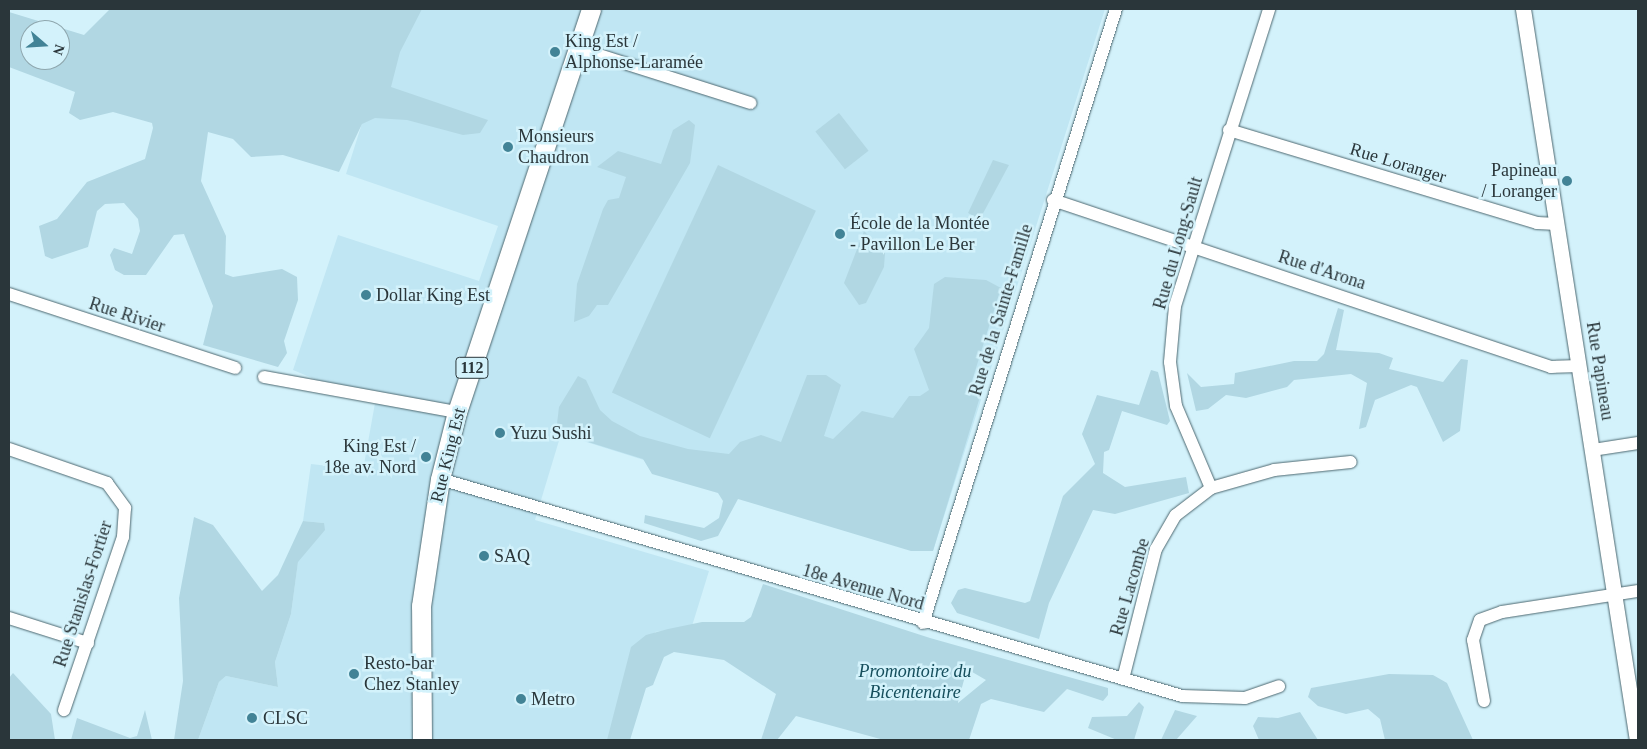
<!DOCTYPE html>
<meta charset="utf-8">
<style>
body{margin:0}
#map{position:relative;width:1647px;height:749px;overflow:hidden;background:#d3f2fb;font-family:"Times New Roman",serif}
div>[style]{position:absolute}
.built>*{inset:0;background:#c0e6f3}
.green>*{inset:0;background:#b1d7e3;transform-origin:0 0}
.roads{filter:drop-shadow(0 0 1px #4d6870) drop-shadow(0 0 1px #4d6870)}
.minor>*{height:12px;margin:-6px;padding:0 6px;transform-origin:6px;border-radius:6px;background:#fff}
.tertiary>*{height:15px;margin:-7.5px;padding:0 7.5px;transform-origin:7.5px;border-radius:7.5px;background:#fff}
.primary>*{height:19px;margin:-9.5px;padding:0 9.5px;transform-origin:9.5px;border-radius:9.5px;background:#fff}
.dots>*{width:14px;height:14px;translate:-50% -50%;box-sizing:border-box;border:2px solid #d3f2fb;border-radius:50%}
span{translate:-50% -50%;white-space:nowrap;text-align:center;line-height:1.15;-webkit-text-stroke:5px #d3f2fb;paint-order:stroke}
.shield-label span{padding:1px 4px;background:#d3f2fb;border:1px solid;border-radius:4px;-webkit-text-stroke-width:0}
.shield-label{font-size:16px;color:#2a363a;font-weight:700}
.poi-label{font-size:18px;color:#2a363a}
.left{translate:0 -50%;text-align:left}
.right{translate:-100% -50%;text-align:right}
.street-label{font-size:18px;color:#2a363a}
.park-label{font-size:18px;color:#154e5c;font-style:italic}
.frame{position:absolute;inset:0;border:10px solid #2a363a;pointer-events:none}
.north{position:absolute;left:20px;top:20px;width:50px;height:50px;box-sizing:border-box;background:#d3f2fb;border:1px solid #8fa7ae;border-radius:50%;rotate:109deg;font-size:14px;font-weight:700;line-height:20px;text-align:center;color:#2a363a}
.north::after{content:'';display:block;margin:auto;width:18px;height:22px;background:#428396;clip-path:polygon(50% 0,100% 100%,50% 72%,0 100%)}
</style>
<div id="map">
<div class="built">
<div style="clip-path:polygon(398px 9px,1105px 9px,933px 551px,561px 434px,535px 520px,709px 571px,692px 626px,655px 632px,621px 740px,198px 740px,219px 682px,226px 676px,278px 687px,275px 662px,291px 614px,298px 561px,324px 523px,303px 521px,311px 464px,363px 470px,377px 392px,317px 380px,293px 370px,338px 235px,479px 281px,498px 226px,346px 174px)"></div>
</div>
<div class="green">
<div style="clip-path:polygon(evenodd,110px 9px,422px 9px,400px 52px,391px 87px,488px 120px,480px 133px,463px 135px,407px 120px,375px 118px,362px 124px,339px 172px,283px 155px,251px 157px,233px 139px,208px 132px,201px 181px,226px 236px,225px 274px,233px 277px,282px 269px,297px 277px,298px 300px,284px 341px,287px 353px,278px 367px,203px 345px,213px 306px,184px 234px,174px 235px,146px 275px,124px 275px,115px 270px,110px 255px,114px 248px,132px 254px,140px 231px,138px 219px,124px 203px,105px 204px,97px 211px,88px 247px,52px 259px,45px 256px,39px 226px,57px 219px,87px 182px,145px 159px,153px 128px,152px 123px,113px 112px,80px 120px,69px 113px,75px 92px,9px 67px,9px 12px,84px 35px,110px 9px,30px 30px,60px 30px,60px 60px,30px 60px,30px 30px)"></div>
<div style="left:839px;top:113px;width:48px;height:30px;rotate:52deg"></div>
<div style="clip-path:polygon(689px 120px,695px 125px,690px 163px,608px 305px,597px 305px,589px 316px,574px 322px,577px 284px,603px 209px,608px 200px,619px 198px,626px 177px,597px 167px,618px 151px,661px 164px,673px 130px)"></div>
<div style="clip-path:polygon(993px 160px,1009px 165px,980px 219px,968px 213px)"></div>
<div style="left:718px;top:165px;width:108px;height:251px;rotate:25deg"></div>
<div style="clip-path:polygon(864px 231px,885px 253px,884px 267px,866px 303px,859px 305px,844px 283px)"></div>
<div style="clip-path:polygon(945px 277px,986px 280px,1001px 288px,971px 384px,979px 400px,933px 551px,911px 551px,738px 499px,718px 536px,701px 541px,644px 523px,645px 515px,704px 528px,719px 518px,723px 501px,718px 493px,652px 474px,643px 459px,556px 432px,559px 407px,578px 376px,586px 380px,600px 410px,612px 421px,640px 436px,688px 449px,729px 454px,740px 442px,761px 435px,781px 442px,807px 375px,826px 375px,841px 385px,824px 436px,833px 439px,862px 411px,893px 418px,909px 396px,920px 396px,929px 390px,914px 349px,929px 328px,934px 284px)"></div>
<div style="clip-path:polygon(1338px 308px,1344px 310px,1336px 350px,1379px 353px,1393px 358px,1389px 369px,1443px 382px,1461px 359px,1468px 360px,1460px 431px,1443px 442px,1417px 387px,1411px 385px,1375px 400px,1366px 427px,1359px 429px,1367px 383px,1351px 374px,1294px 380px,1287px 387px,1246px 398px,1226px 395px,1208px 409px,1196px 411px,1187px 373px,1201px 387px,1234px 384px,1235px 373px,1294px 361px,1317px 361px,1324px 354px)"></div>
<div style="clip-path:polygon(1151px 370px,1158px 372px,1170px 421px,1167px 425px,1122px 411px,1109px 450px,1104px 452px,1103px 473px,1125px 487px,1186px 477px,1189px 493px,1115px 514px,1093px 510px,1049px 603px,1039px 639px,957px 613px,951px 603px,958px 590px,965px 588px,1025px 603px,1030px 601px,1063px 496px,1095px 464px,1082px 434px,1097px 395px,1139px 405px)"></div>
<div style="clip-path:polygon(194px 517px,213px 525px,262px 591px,278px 575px,303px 521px,324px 523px,325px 530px,298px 562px,291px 614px,275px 662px,278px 687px,226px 676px,219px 682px,198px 740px,174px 740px,183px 681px,179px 598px)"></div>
<div style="clip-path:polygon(evenodd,763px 584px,930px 638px,1108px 688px,1108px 695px,1103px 701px,1067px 689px,1044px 712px,991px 699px,981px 704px,969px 740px,884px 740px,796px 716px,777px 740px,761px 740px,776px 694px,724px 660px,674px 652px,664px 657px,653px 685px,646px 688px,630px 740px,607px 740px,631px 647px,646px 635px,668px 629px,702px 622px,744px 622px,751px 617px,763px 584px,967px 669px,986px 680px,958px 703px,958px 702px,967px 669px)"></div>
<div style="clip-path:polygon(13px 673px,51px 714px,55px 740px,9px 740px,9px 678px)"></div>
<div style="clip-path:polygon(1389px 674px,1433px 675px,1447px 683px,1473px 740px,1385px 740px,1380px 719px,1368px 709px,1346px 714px,1318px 706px,1308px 697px,1311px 688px)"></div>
<div style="clip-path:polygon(1139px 702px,1144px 707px,1134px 740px,1117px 740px,1088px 728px,1092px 717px,1127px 716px)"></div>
<div style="clip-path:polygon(145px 710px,152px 740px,71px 740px,77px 718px,130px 738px,137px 736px)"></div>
<div style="clip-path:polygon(1175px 710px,1197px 716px,1176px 740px,1161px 740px)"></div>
<div style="clip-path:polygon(1300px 712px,1318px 740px,1259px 740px,1253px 726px,1258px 717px,1278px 718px)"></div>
</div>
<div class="roads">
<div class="minor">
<div style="left:577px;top:48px;width:182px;rotate:17.6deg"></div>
<div style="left:1229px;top:130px;width:322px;rotate:16.8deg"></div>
<div style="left:1537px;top:223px;width:20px;rotate:3deg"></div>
<div style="left:1053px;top:200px;width:525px;rotate:18.54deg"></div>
<div style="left:1551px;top:367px;width:29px;rotate:-2deg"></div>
<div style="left:9px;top:294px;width:238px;rotate:18.1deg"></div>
<div style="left:264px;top:377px;width:196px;rotate:10.3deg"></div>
<div style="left:9px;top:449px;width:104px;rotate:19.1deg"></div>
<div style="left:107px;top:483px;width:31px;rotate:54deg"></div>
<div style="left:125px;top:508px;width:29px;rotate:94deg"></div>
<div style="left:123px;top:537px;width:183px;rotate:108.8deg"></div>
<div style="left:1593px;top:450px;width:46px;rotate:-8.8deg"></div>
<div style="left:440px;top:479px;width:773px;rotate:16.3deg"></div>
<div style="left:1182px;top:696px;width:63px;rotate:1.8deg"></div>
<div style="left:1245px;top:698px;width:36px;rotate:-19deg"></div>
<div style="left:1211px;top:488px;width:89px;rotate:-113.1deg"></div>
<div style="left:1176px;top:406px;width:44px;rotate:-97.8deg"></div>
<div style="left:1170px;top:362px;width:56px;rotate:-84.9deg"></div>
<div style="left:1175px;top:306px;width:312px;rotate:-72.4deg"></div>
<div style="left:9px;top:618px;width:83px;rotate:17.6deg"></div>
<div style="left:923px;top:623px;width:644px;rotate:-72.55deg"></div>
<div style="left:1123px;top:679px;width:134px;rotate:-75.8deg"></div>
<div style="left:1156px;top:549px;width:39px;rotate:-60deg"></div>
<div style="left:1176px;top:515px;width:44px;rotate:-37.6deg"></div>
<div style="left:1211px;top:488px;width:66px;rotate:-15.9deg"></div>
<div style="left:1274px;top:470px;width:77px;rotate:-5.9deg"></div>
<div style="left:1484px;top:701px;width:62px;rotate:-100.2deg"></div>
<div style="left:1473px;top:640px;width:21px;rotate:-71deg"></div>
<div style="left:1480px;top:620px;width:23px;rotate:-20deg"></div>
<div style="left:1502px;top:612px;width:138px;rotate:-8.8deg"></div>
</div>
<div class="tertiary">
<div style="left:1523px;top:9px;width:740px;rotate:81.14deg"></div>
</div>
<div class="primary">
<div style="left:422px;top:740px;width:134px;rotate:-90.4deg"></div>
<div style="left:421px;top:606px;width:128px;rotate:-81.5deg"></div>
<div style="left:440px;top:479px;width:69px;rotate:-75.8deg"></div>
<div style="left:457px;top:412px;width:425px;rotate:-71.6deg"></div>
</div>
</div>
<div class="dots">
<div style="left:555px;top:52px;background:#428396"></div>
<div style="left:508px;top:147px;background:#428396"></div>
<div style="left:1567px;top:181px;background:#428396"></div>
<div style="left:840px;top:234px;background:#428396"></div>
<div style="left:366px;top:295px;background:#428396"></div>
<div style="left:500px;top:433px;background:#428396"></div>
<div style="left:426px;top:457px;background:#428396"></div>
<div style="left:484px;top:556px;background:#428396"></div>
<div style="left:354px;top:674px;background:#428396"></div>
<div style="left:521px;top:699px;background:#428396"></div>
<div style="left:252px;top:718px;background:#428396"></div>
</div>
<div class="shield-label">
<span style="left:472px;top:368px">112</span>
</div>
<div class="poi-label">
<span class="left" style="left:565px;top:52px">King Est /<br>Alphonse-Laramée</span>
<span class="left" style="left:518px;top:147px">Monsieurs<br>Chaudron</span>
<span class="right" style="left:1557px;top:181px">Papineau<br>/ Loranger</span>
<span class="left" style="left:850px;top:234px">École de la Montée<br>- Pavillon Le Ber</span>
<span class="left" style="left:376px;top:295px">Dollar King Est</span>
<span class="left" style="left:510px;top:433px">Yuzu Sushi</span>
<span class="right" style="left:416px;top:457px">King Est /<br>18e av. Nord</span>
<span class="left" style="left:494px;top:556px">SAQ</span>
<span class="left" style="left:364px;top:674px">Resto-bar<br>Chez Stanley</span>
<span class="left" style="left:531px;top:699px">Metro</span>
<span class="left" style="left:263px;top:718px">CLSC</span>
</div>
<div class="street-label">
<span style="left:1398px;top:163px;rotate:17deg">Rue Loranger</span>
<span style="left:1178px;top:243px;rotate:-74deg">Rue du Long-Sault</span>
<span style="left:1322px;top:270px;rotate:18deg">Rue d'Arona</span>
<span style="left:1001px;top:310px;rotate:-73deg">Rue de la Sainte-Famille</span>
<span style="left:127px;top:315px;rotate:18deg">Rue Rivier</span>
<span style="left:1600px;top:371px;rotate:81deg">Rue Papineau</span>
<span style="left:448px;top:455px;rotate:-76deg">Rue King Est</span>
<span style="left:863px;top:587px;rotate:16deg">18e Avenue Nord</span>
<span style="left:1130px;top:587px;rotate:-74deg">Rue Lacombe</span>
<span style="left:83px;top:594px;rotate:-72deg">Rue Stanislas-Fortier</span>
</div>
<div class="park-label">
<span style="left:915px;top:682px">Promontoire du<br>Bicentenaire</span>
</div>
<div class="frame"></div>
<div class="north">N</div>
</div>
